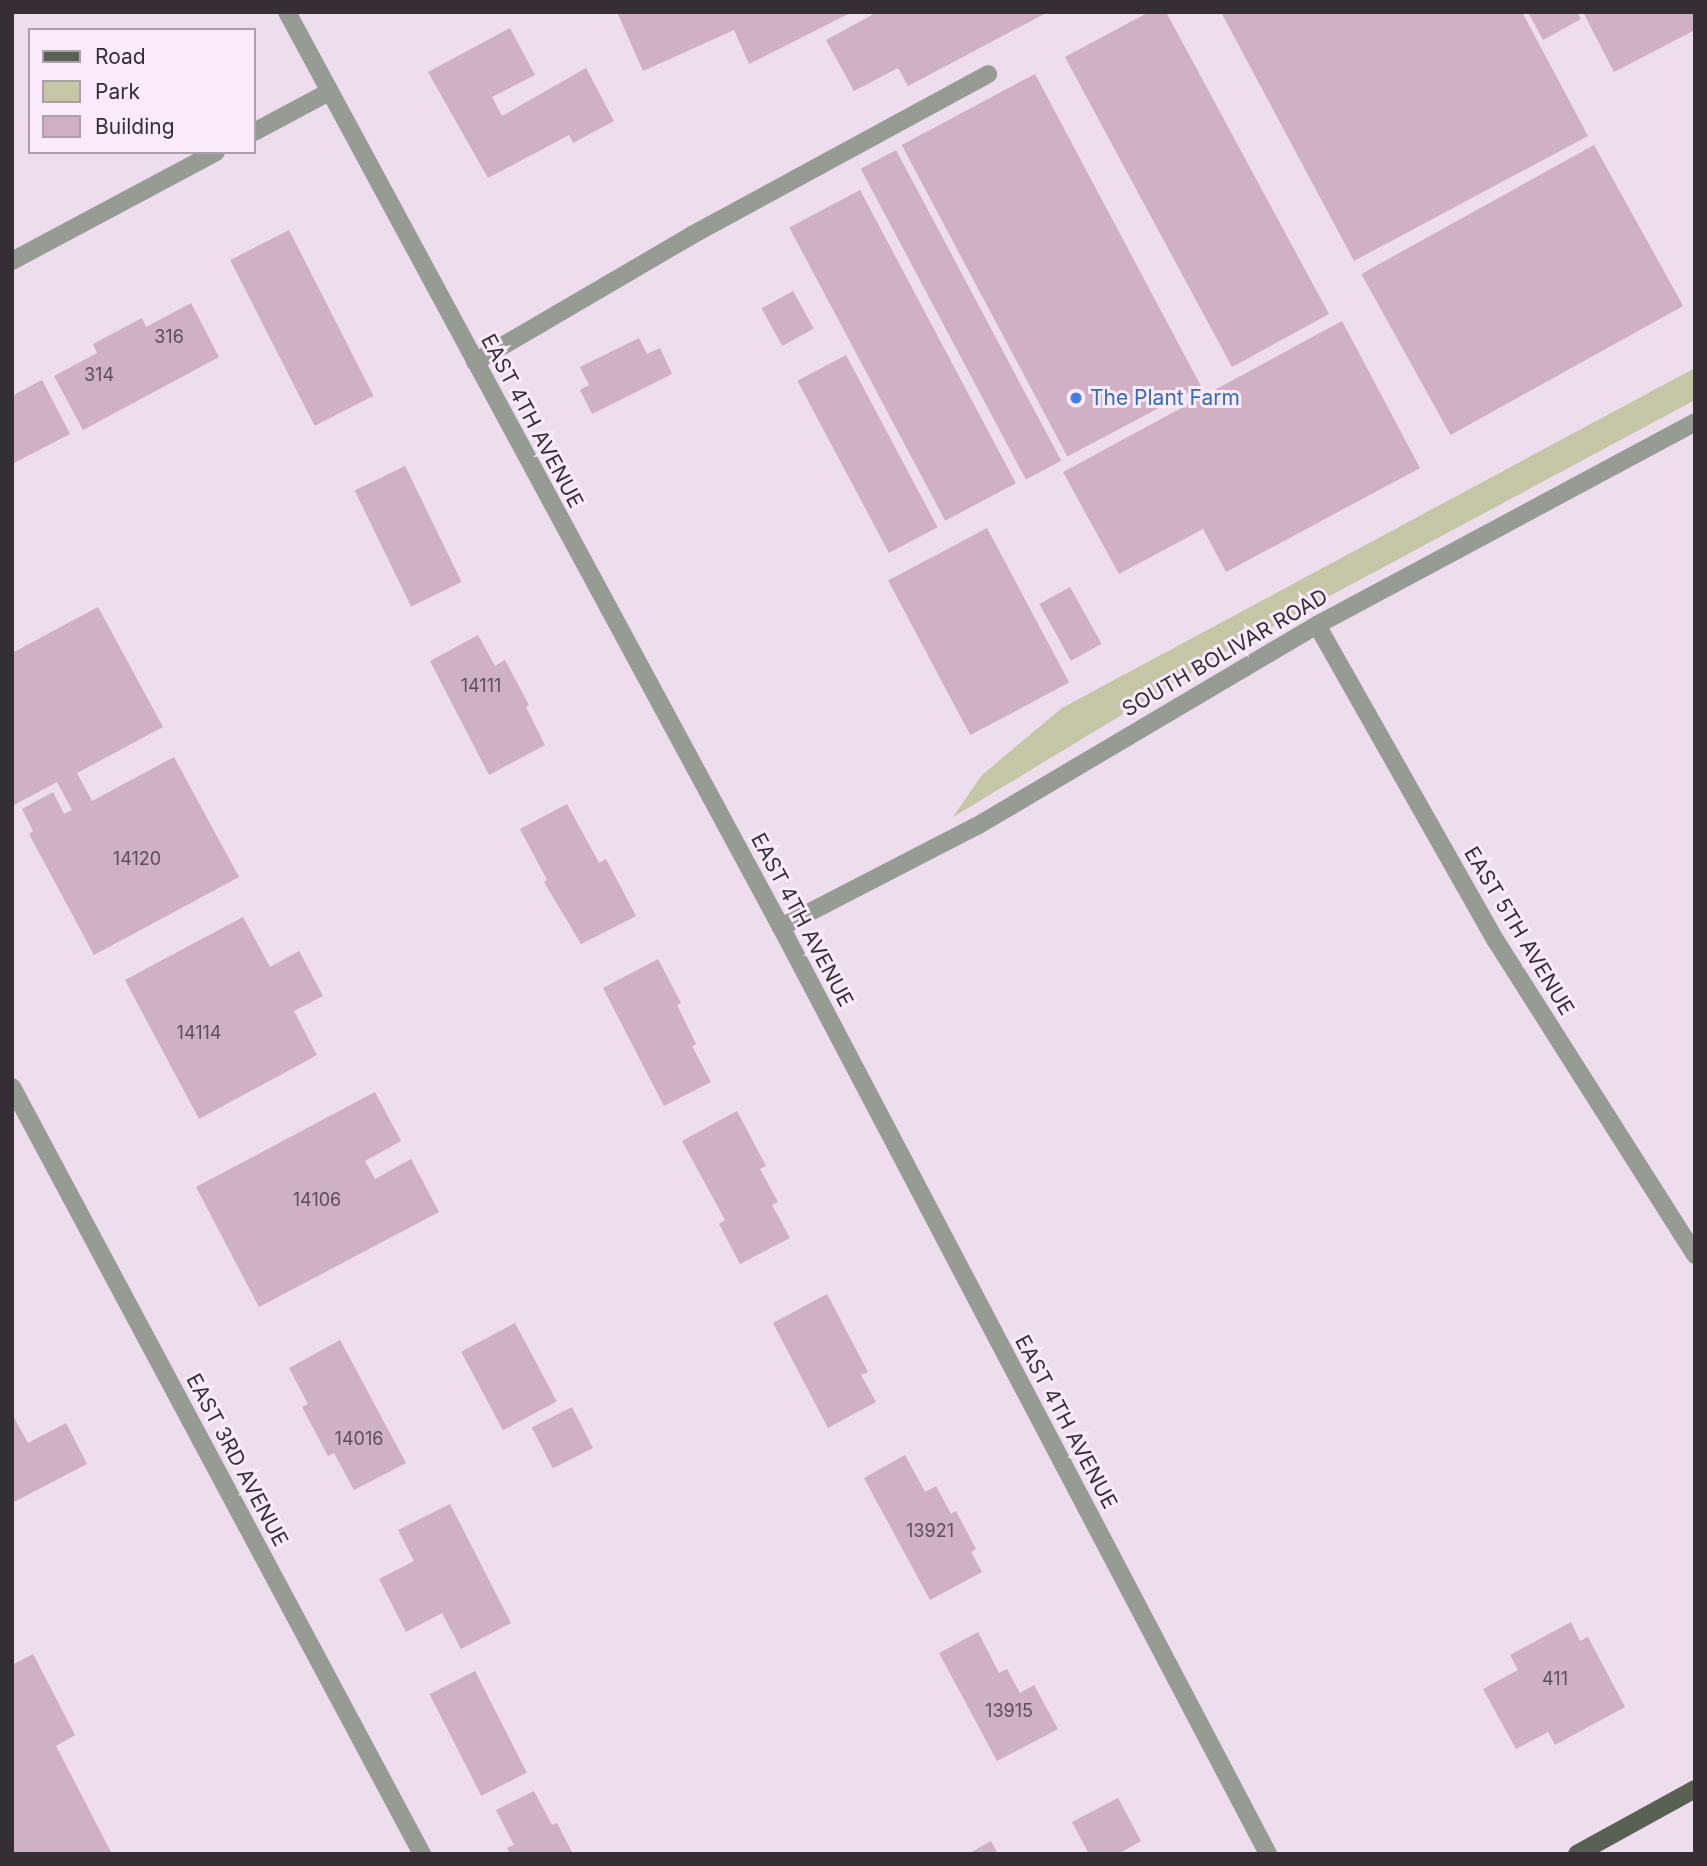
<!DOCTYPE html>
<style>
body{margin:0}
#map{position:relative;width:1707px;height:1866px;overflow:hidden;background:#eddded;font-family:Inter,sans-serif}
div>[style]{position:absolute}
.green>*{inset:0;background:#c4c6a6}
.building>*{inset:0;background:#cfb0c5;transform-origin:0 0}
.minor>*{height:18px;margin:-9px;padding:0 9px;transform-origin:9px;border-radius:9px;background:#969b94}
.major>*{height:18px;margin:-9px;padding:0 9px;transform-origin:9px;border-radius:9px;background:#586153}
.dots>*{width:19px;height:19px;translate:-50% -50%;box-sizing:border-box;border:4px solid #faeafb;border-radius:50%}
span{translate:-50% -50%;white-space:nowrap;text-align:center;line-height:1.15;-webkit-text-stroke:6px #faeafb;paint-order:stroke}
.number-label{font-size:18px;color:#5c4f59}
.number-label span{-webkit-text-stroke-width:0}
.shop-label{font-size:21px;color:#366cbe}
.left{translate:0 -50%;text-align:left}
.street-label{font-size:21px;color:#352f35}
.frame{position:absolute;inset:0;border:14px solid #352f35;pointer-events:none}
.legend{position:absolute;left:28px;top:28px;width:228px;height:126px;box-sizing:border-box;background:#faeafb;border:2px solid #ab9fac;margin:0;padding:9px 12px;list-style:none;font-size:21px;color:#352f35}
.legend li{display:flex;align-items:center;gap:14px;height:35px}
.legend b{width:35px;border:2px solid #ab9fac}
</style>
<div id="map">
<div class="green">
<div style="clip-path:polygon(1695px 368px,1695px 400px,1229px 650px,953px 817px,982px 775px,1062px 708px)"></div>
</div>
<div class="building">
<div style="clip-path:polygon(617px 12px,852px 12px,749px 64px,734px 30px,643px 71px)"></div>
<div style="clip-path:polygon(870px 12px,1048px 12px,908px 86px,898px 68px,854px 91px,826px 40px,872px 15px)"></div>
<div style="clip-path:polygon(1149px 12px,1166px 12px,1329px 314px,1232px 367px,1065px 57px)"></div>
<div style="clip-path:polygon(1221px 12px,1522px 12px,1588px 136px,1354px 261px)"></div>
<div style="clip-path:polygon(1528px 12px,1577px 12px,1581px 19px,1543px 40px)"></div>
<div style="clip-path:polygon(1583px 12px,1695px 12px,1695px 30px,1614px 72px)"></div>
<div style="clip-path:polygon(510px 28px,535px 75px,492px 97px,502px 116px,586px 68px,614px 121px,573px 143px,569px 135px,488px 178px,428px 72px)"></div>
<div style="left:1035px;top:74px;width:353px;height:151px;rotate:62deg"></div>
<div style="left:1594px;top:145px;width:184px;height:266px;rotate:61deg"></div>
<div style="left:896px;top:150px;width:352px;height:40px;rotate:62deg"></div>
<div style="left:860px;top:190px;width:332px;height:80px;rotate:62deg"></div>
<div style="left:289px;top:230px;width:186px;height:66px;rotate:63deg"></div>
<div style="left:793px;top:291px;width:43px;height:36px;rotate:61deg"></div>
<div style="clip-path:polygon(191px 303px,219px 357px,83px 430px,54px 376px,97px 353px,93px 344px,142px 318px,146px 327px)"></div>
<div style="clip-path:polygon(1342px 321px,1420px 468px,1226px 572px,1203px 529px,1119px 574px,1063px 472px)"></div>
<div style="clip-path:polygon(639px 338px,647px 354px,660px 348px,672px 374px,592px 414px,580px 390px,589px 385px,580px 367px)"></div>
<div style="left:846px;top:355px;width:195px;height:55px;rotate:62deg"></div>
<div style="clip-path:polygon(42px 380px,70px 434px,12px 464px,12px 396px)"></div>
<div style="left:405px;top:466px;width:129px;height:56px;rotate:64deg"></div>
<div style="left:987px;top:528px;width:175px;height:112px;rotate:62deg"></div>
<div style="left:1070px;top:587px;width:65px;height:35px;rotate:61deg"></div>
<div style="clip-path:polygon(98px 607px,163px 727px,77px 773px,92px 801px,174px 757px,239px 877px,94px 955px,29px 834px,33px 831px,22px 809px,53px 792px,64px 814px,72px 810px,57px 782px,12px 806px,12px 653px)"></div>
<div style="clip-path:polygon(478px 635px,495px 666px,505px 660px,529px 705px,526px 707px,545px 745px,489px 775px,430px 661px)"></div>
<div style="clip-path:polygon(567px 804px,599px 863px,606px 859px,636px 916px,581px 944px,544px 882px,547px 880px,520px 829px)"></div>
<div style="clip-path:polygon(243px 917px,270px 967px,299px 951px,323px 996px,294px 1011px,317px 1055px,199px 1119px,125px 980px)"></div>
<div style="clip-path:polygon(658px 959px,681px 1003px,677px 1005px,696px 1044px,692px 1046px,711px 1082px,664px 1106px,603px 988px)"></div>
<div style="clip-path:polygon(375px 1092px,401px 1141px,365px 1161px,375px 1179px,411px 1159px,439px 1212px,259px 1307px,196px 1187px)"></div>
<div style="clip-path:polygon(737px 1111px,766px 1166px,760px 1169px,778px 1202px,772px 1205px,790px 1238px,740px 1264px,719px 1224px,725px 1220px,682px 1141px)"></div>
<div style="clip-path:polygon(827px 1294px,868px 1372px,861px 1375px,876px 1402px,828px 1428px,773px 1323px)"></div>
<div style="left:515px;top:1323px;width:89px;height:61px;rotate:62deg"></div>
<div style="clip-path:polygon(340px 1340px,406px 1463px,354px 1490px,334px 1453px,328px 1456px,302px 1407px,308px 1404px,289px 1368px)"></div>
<div style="left:572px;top:1407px;width:46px;height:45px;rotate:63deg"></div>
<div style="clip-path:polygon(12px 1414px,28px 1443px,66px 1423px,87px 1464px,12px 1503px)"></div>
<div style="clip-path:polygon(905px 1455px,925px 1492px,936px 1486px,951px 1514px,956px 1511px,976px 1549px,971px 1552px,982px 1572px,930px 1600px,864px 1478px)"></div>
<div style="clip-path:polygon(450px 1504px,511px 1623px,461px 1649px,442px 1613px,406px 1632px,379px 1579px,414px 1561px,398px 1530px)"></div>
<div style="clip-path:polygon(1571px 1622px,1580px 1641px,1588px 1637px,1625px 1707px,1555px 1745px,1548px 1732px,1516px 1749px,1483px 1689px,1518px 1670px,1510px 1655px)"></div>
<div style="clip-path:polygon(978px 1632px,999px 1673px,1007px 1669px,1020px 1693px,1034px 1685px,1058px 1729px,997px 1761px,939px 1653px)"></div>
<div style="clip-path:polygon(33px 1654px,75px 1735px,56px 1746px,112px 1854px,12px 1854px,12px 1665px)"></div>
<div style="left:475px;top:1671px;width:114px;height:51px;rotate:63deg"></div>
<div style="clip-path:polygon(534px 1791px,552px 1825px,557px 1823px,573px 1854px,510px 1854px,507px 1848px,514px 1845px,496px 1810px)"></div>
<div style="clip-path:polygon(1118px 1798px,1141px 1841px,1118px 1854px,1089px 1854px,1072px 1822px)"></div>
<div style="clip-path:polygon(991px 1841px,998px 1854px,968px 1854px)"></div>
</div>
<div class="minor">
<div style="left:287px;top:12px;width:1040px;rotate:61.64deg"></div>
<div style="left:781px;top:927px;width:1047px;rotate:62.28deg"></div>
<div style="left:254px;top:132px;width:85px;rotate:-28.1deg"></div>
<div style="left:12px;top:261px;width:231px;rotate:-28.1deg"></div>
<div style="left:475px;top:362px;width:251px;rotate:-30.3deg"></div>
<div style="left:692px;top:235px;width:337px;rotate:-28.5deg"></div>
<div style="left:1317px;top:625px;width:363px;rotate:60.5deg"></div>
<div style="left:1496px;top:941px;width:372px;rotate:57.6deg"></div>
<div style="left:781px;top:927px;width:220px;rotate:-27.3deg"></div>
<div style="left:977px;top:826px;width:395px;rotate:-30.6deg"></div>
<div style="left:1317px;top:625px;width:429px;rotate:-28.2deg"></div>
<div style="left:12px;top:1087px;width:870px;rotate:61.87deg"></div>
</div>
<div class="major">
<div style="left:1577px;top:1854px;width:135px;rotate:-28.8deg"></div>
</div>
<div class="dots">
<div style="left:1076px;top:398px;background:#3f7fe0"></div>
</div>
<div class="number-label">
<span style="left:169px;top:337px">316</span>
<span style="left:99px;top:375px">314</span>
<span style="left:481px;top:686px">14111</span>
<span style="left:137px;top:859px">14120</span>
<span style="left:199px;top:1033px">14114</span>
<span style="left:317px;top:1200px">14106</span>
<span style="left:359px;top:1439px">14016</span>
<span style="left:930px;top:1531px">13921</span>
<span style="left:1555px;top:1679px">411</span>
<span style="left:1009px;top:1711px">13915</span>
</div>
<div class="shop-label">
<span class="left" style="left:1090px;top:398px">The Plant Farm</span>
</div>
<div class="street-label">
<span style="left:532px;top:421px;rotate:62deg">EAST 4TH AVENUE</span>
<span style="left:1225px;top:653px;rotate:-30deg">SOUTH BOLIVAR ROAD</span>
<span style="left:802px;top:920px;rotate:62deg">EAST 4TH AVENUE</span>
<span style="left:1519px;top:931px;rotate:59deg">EAST 5TH AVENUE</span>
<span style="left:1066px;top:1422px;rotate:62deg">EAST 4TH AVENUE</span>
<span style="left:237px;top:1460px;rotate:62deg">EAST 3RD AVENUE</span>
</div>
<div class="frame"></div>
<ul class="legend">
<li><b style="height:9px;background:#586153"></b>Road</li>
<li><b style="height:19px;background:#c4c6a6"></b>Park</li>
<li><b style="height:19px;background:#cfb0c5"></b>Building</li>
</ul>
</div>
